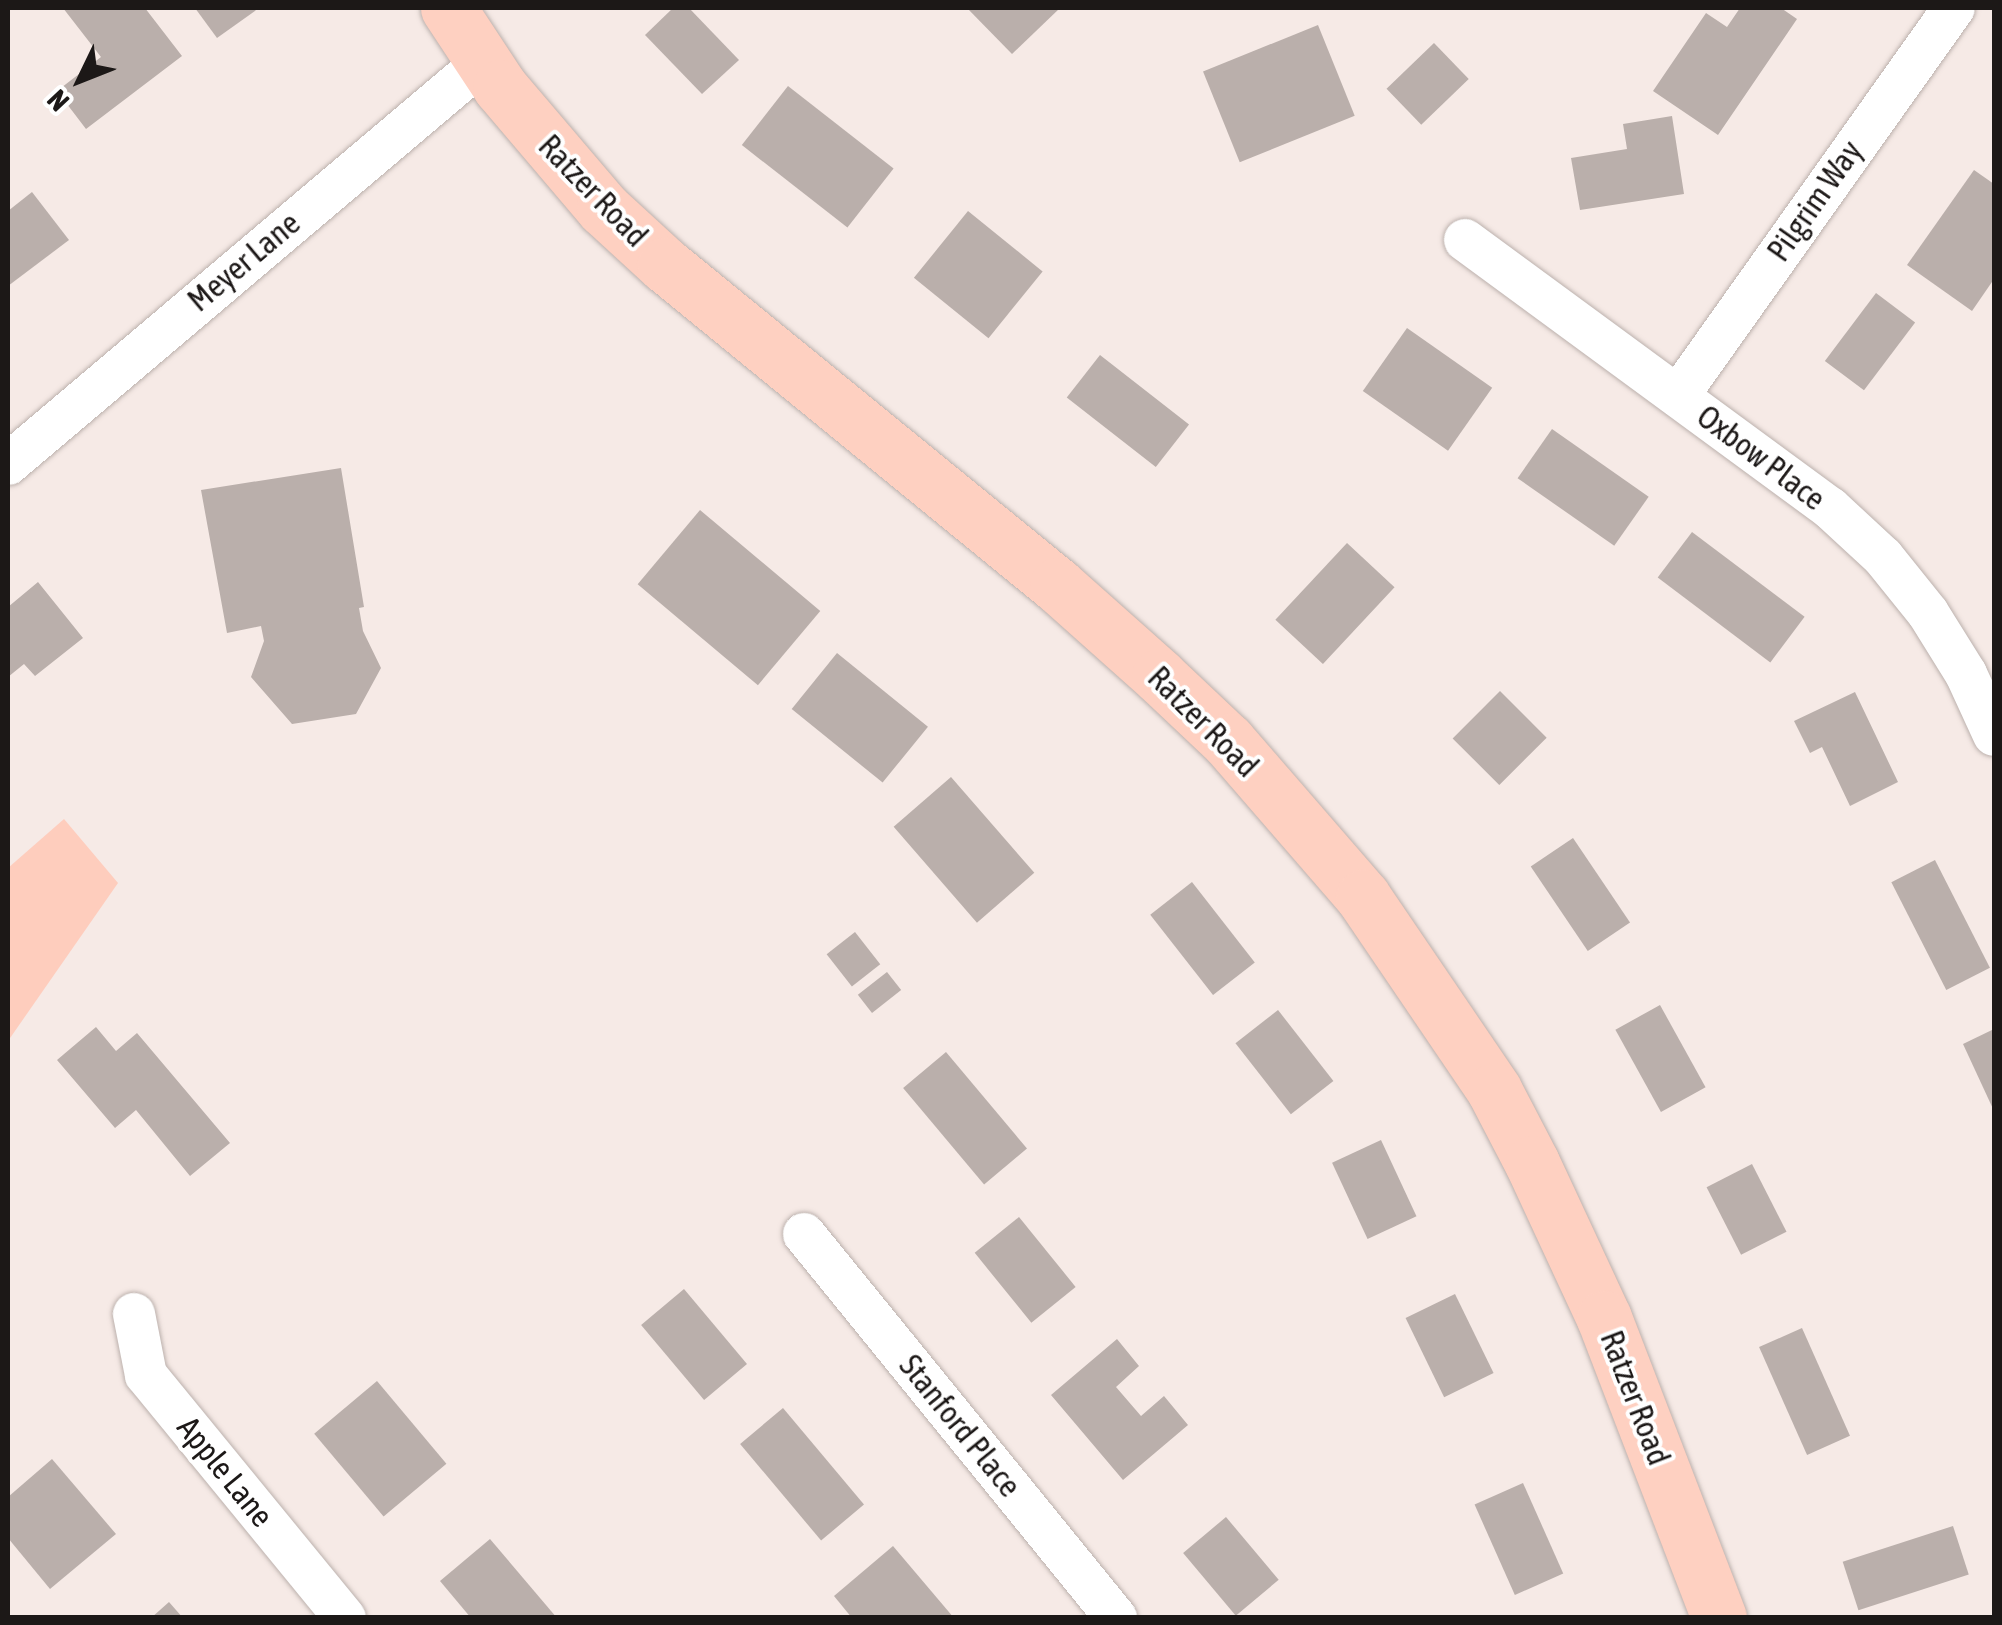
<!DOCTYPE html>
<style>
body{margin:0}
#map{position:relative;width:2002px;height:1625px;overflow:hidden;background:#f6eae6;font-family:"Asap Condensed",sans-serif}
div>[style]{position:absolute}
.green>*{inset:0;background:#fecdbd}
.building>*{inset:0;background:#baafab;transform-origin:0 0}
.roads{filter:drop-shadow(0 0 2px #bcb1ad) drop-shadow(0 0 2px #bcb1ad)}
.street>*{height:42px;margin:-21px;padding:0 21px;transform-origin:21px;border-radius:21px;background:#fff}
.primary>*{height:55px;margin:-27.5px;padding:0 27.5px;transform-origin:27.5px;border-radius:27.5px;background:#fed0c1}
span{translate:-50% -50%;white-space:nowrap;text-align:center;line-height:1.15;-webkit-text-stroke:8px #fff;paint-order:stroke}
.street-label{font-size:32px;color:#1c1817}
.frame{position:absolute;inset:0;border:10px solid #1c1817;pointer-events:none}
.north{position:absolute;left:30px;top:30px;width:100px;height:100px;-webkit-text-stroke:8px #fff;paint-order:stroke;rotate:227deg;font-size:28px;font-weight:700;line-height:40px;text-align:center;color:#1c1817}
.north::after{content:'';display:block;margin:auto;width:35px;height:45px;background:#1c1817;clip-path:polygon(50% 0,100% 100%,50% 72%,0 100%)}
</style>
<div id="map">
<div class="green">
<div style="clip-path:polygon(64px 819px,118px 883px,8px 1041px,8px 868px)"></div>
</div>
<div class="building">
<div style="clip-path:polygon(63px 8px,145px 8px,182px 56px,86px 129px,57px 91px,101px 57px)"></div>
<div style="clip-path:polygon(195px 8px,259px 8px,217px 38px)"></div>
<div style="clip-path:polygon(673px 8px,689px 8px,739px 60px,702px 94px,645px 35px)"></div>
<div style="clip-path:polygon(967px 8px,1060px 8px,1012px 54px)"></div>
<div style="clip-path:polygon(1740px 8px,1781px 8px,1797px 19px,1718px 135px,1653px 91px,1706px 13px,1727px 27px)"></div>
<div style="left:1318px;top:25px;width:98px;height:124px;rotate:68deg"></div>
<div style="left:1434px;top:43px;width:50px;height:66px;rotate:46deg"></div>
<div style="left:788px;top:86px;width:134px;height:75px;rotate:38deg"></div>
<div style="clip-path:polygon(1672px 116px,1684px 194px,1580px 210px,1571px 158px,1627px 149px,1623px 124px)"></div>
<div style="clip-path:polygon(1974px 170px,1994px 184px,1994px 279px,1972px 311px,1907px 265px)"></div>
<div style="clip-path:polygon(32px 192px,69px 240px,8px 286px,8px 211px)"></div>
<div style="left:968px;top:211px;width:96px;height:86px;rotate:39deg"></div>
<div style="left:1876px;top:293px;width:49px;height:85px;rotate:37deg"></div>
<div style="left:1407px;top:328px;width:104px;height:77px;rotate:35deg"></div>
<div style="left:1100px;top:355px;width:113px;height:54px;rotate:38deg"></div>
<div style="left:1552px;top:429px;width:118px;height:60px;rotate:35deg"></div>
<div style="clip-path:polygon(341px 468px,364px 607px,359px 608px,363px 631px,381px 668px,356px 714px,292px 724px,251px 677px,264px 641px,261px 626px,227px 633px,201px 490px)"></div>
<div style="left:700px;top:510px;width:157px;height:97px;rotate:40deg"></div>
<div style="left:1692px;top:532px;width:141px;height:57px;rotate:37deg"></div>
<div style="left:1347px;top:543px;width:65px;height:105px;rotate:43deg"></div>
<div style="clip-path:polygon(38px 582px,83px 638px,35px 676px,24px 664px,8px 677px,8px 607px)"></div>
<div style="left:837px;top:653px;width:117px;height:72px;rotate:39deg"></div>
<div style="left:1500px;top:691px;width:66px;height:67px;rotate:45deg"></div>
<div style="clip-path:polygon(1855px 692px,1898px 782px,1850px 806px,1822px 747px,1810px 753px,1794px 721px)"></div>
<div style="left:951px;top:777px;width:127px;height:76px;rotate:49deg"></div>
<div style="left:1573px;top:838px;width:102px;height:51px;rotate:56deg"></div>
<div style="left:1935px;top:860px;width:121px;height:49px;rotate:63deg"></div>
<div style="left:1192px;top:882px;width:102px;height:53px;rotate:52deg"></div>
<div style="left:855px;top:932px;width:41px;height:36px;rotate:52deg"></div>
<div style="left:887px;top:972px;width:23px;height:37px;rotate:52deg"></div>
<div style="left:1660px;top:1005px;width:94px;height:51px;rotate:61deg"></div>
<div style="left:1278px;top:1010px;width:90px;height:54px;rotate:52deg"></div>
<div style="clip-path:polygon(96px 1027px,116px 1051px,137px 1033px,230px 1143px,190px 1176px,136px 1110px,115px 1128px,57px 1060px)"></div>
<div style="clip-path:polygon(1994px 1029px,1994px 1111px,1963px 1044px)"></div>
<div style="left:946px;top:1052px;width:126px;height:56px;rotate:50deg"></div>
<div style="left:1381px;top:1140px;width:84px;height:54px;rotate:65deg"></div>
<div style="left:1752px;top:1164px;width:76px;height:51px;rotate:63deg"></div>
<div style="left:1019px;top:1217px;width:90px;height:57px;rotate:51deg"></div>
<div style="left:684px;top:1289px;width:98px;height:56px;rotate:50deg"></div>
<div style="left:1455px;top:1294px;width:88px;height:55px;rotate:64deg"></div>
<div style="left:1802px;top:1328px;width:118px;height:47px;rotate:66deg"></div>
<div style="clip-path:polygon(1117px 1339px,1139px 1366px,1116px 1387px,1141px 1416px,1164px 1396px,1188px 1425px,1123px 1480px,1051px 1395px)"></div>
<div style="left:377px;top:1381px;width:108px;height:82px;rotate:50deg"></div>
<div style="left:783px;top:1408px;width:126px;height:56px;rotate:50deg"></div>
<div style="clip-path:polygon(52px 1459px,116px 1534px,50px 1589px,8px 1538px,8px 1497px)"></div>
<div style="left:1523px;top:1483px;width:99px;height:53px;rotate:66deg"></div>
<div style="left:1226px;top:1517px;width:82px;height:56px;rotate:50deg"></div>
<div style="left:1953px;top:1526px;width:51px;height:116px;rotate:72deg"></div>
<div style="clip-path:polygon(490px 1539px,557px 1618px,471px 1618px,440px 1581px)"></div>
<div style="clip-path:polygon(893px 1546px,954px 1618px,852px 1618px,834px 1596px)"></div>
<div style="clip-path:polygon(169px 1602px,183px 1618px,151px 1618px)"></div>
</div>
<div class="roads">
<div class="street">
<div style="left:1465px;top:240px;width:453px;rotate:36.3deg"></div>
<div style="left:1830px;top:508px;width:72px;rotate:42.8deg"></div>
<div style="left:1883px;top:557px;width:72px;rotate:51.2deg"></div>
<div style="left:1928px;top:613px;width:72px;rotate:58.1deg"></div>
<div style="left:1966px;top:674px;width:67px;rotate:65.3deg"></div>
<div style="left:1678px;top:396px;width:476px;rotate:-54.6deg"></div>
<div style="left:8px;top:464px;width:622px;rotate:-40.24deg"></div>
<div style="left:804px;top:1234px;width:495px;rotate:50.9deg"></div>
<div style="left:134px;top:1314px;width:62px;rotate:78.9deg"></div>
<div style="left:146px;top:1375px;width:314px;rotate:50.7deg"></div>
</div>
<div class="primary">
<div style="left:448px;top:8px;width:95px;rotate:56.6deg"></div>
<div style="left:500px;top:87px;width:160px;rotate:49.6deg"></div>
<div style="left:604px;top:209px;width:83px;rotate:42.6deg"></div>
<div style="left:665px;top:265px;width:506px;rotate:39.23deg"></div>
<div style="left:1057px;top:585px;width:137px;rotate:41.7deg"></div>
<div style="left:1159px;top:676px;width:95px;rotate:43.3deg"></div>
<div style="left:1228px;top:741px;width:206px;rotate:49.1deg"></div>
<div style="left:1363px;top:897px;width:233px;rotate:55.8deg"></div>
<div style="left:1494px;top:1090px;width:82px;rotate:62.5deg"></div>
<div style="left:1532px;top:1163px;width:171px;rotate:65.1deg"></div>
<div style="left:1604px;top:1318px;width:321px;rotate:69deg"></div>
</div>
</div>
<div class="street-label">
<span style="left:593px;top:191px;rotate:46deg">Ratzer Road</span>
<span style="left:1815px;top:201px;rotate:-55deg">Pilgrim Way</span>
<span style="left:244px;top:262px;rotate:-40deg">Meyer Lane</span>
<span style="left:1761px;top:458px;rotate:37deg">Oxbow Place</span>
<span style="left:1203px;top:722px;rotate:45deg">Ratzer Road</span>
<span style="left:1635px;top:1398px;rotate:69deg">Ratzer Road</span>
<span style="left:960px;top:1426px;rotate:51deg">Stanford Place</span>
<span style="left:225px;top:1472px;rotate:51deg">Apple Lane</span>
</div>
<div class="frame"></div>
<div class="north">N</div>
</div>
